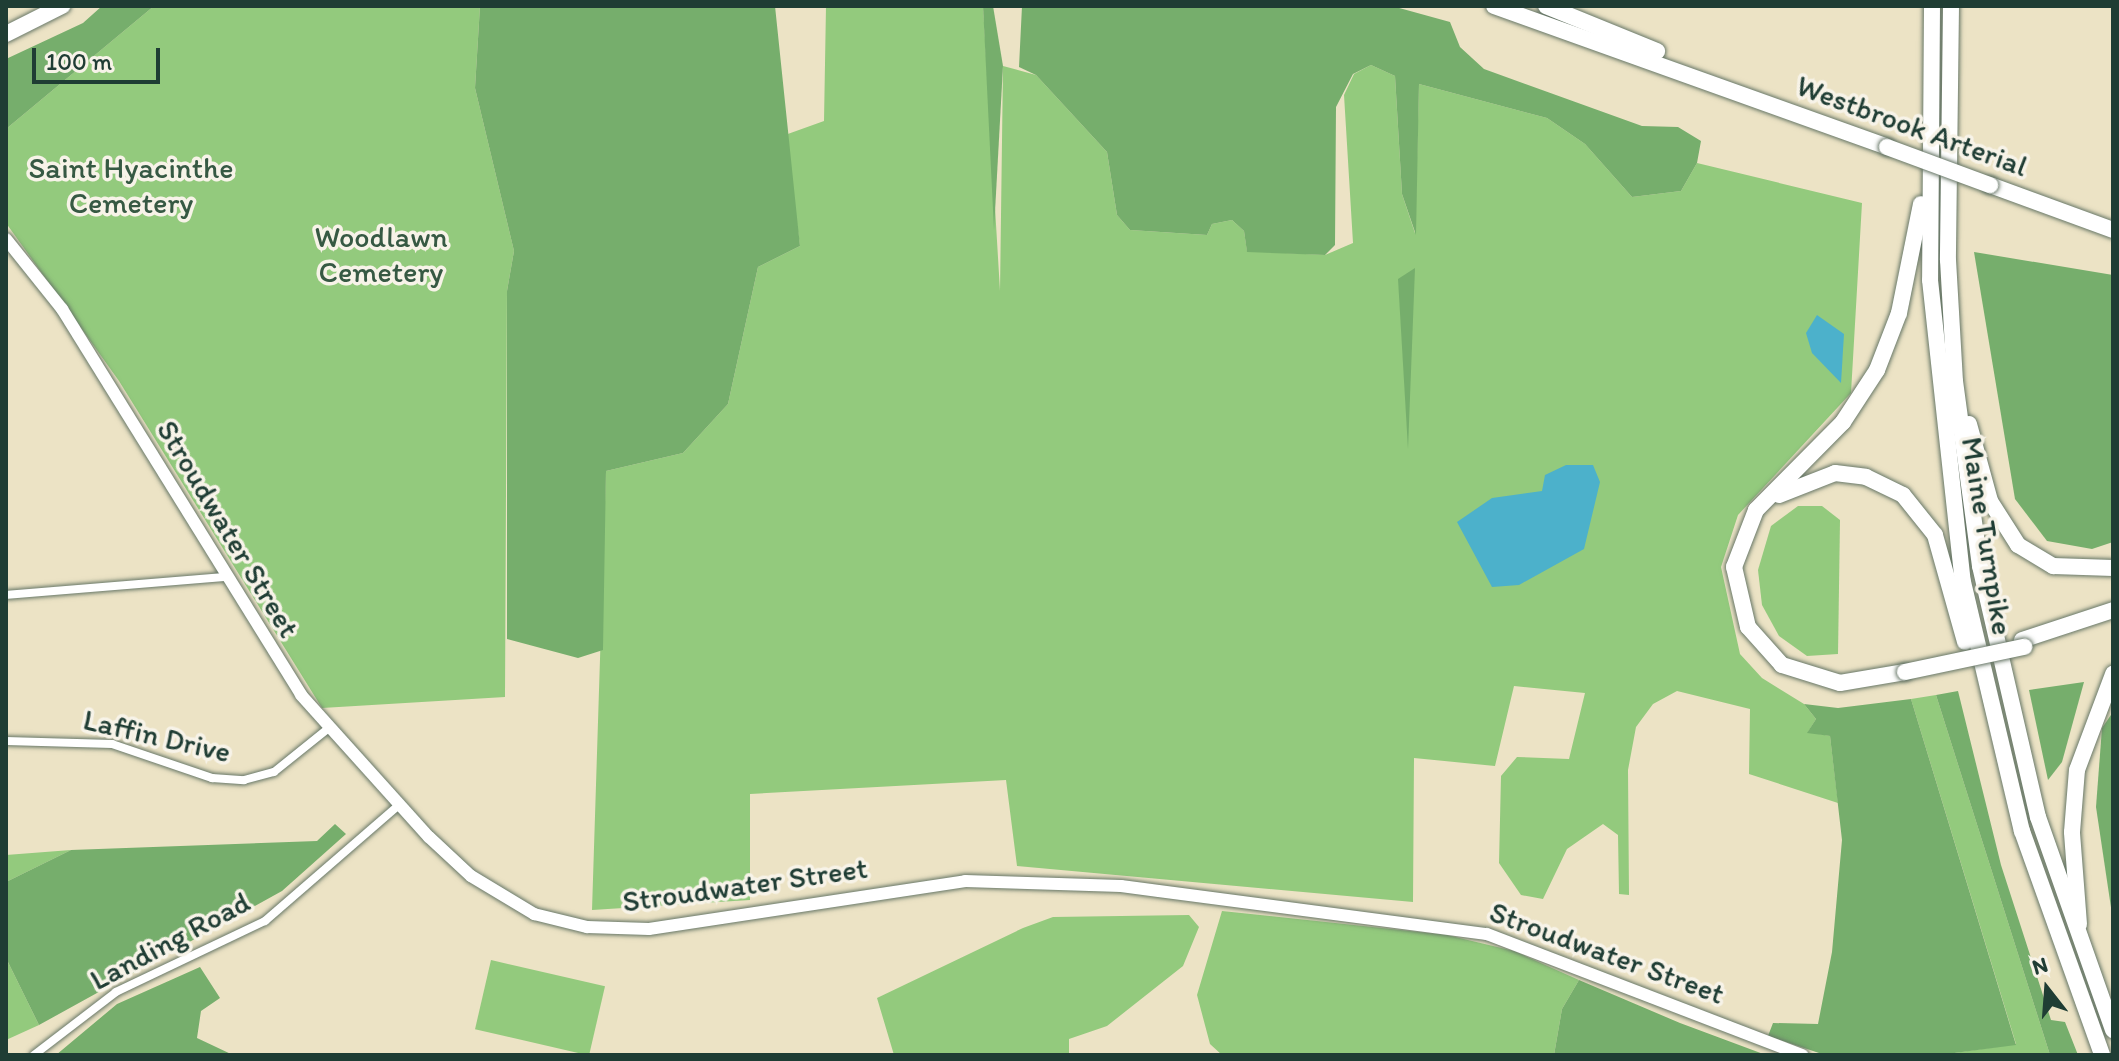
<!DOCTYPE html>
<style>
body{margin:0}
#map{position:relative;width:2119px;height:1061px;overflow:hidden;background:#ece3c5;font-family:Itim,sans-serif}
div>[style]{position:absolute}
.green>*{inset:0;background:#93ca7d;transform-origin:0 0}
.forest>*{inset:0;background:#76ae6c}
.water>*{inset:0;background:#4cb1cb}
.roads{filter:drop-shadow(0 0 2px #677767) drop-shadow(0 0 2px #677767)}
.street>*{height:8px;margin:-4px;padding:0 4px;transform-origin:4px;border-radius:4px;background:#fff}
.secondary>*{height:12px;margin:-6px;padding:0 6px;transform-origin:6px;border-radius:6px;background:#fff}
.highway>*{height:16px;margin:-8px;padding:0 8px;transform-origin:8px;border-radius:8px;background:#fff}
.bridges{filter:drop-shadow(0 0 2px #677767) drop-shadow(0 0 2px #677767)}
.highway-bridge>*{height:16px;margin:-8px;padding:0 8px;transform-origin:8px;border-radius:8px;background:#fff}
span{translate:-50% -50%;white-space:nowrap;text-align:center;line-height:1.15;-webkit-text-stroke:7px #f7f3e8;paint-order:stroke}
.street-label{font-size:30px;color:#1f3d34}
.park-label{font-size:30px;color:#365943}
.frame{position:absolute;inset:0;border:8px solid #1f3d34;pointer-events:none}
.north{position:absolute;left:2007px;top:949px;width:80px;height:80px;-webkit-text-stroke:6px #f7f3e8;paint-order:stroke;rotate:343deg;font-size:22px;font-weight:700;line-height:32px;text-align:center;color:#1f3d34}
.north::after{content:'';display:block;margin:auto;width:28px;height:36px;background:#1f3d34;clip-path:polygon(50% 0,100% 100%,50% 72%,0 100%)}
.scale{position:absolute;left:32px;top:48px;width:128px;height:36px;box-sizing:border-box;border:4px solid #1f3d34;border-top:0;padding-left:10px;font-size:24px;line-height:28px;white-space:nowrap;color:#1f3d34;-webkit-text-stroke:6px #f7f3e8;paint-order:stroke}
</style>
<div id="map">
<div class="green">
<div style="clip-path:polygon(154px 6px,480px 6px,475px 88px,514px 251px,507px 291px,505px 697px,322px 708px,119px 381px,6px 223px,6px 129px)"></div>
<div style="clip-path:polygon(826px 6px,983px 6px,1000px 291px,1003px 66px,1036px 75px,1107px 152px,1117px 215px,1130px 230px,1207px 235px,1212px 224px,1232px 220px,1244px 231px,1247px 251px,1325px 255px,1353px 243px,1344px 95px,1354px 74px,1371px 65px,1395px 76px,1402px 194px,1415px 233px,1419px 84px,1547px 118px,1585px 144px,1632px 197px,1681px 191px,1697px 163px,1862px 203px,1851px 393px,1738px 515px,1721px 567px,1740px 654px,1762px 678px,1804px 704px,1816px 719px,1808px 732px,1830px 736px,1838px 803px,1749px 774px,1750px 709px,1677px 691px,1653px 704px,1636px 727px,1628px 770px,1629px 895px,1619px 894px,1618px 835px,1603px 824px,1567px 849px,1543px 899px,1521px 895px,1499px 863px,1501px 776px,1517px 757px,1569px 759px,1585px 693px,1514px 686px,1495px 766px,1414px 758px,1413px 902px,1017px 866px,1006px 780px,750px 794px,750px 900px,592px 910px,606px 471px,683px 453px,728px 404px,758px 267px,800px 246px,785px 135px,824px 121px)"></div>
<div style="clip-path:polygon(1798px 506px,1822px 506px,1840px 520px,1838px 654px,1807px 656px,1779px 636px,1762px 605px,1758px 570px,1771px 526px)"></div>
<div style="clip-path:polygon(1936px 695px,2050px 1055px,1940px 1055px,2016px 1044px,1911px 699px)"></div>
<div style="clip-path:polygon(71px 850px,6px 882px,6px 855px)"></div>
<div style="clip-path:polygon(1222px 911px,1447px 935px,1514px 951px,1579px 980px,1562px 1009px,1554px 1055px,1222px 1055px,1210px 1044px,1197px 995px)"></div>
<div style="clip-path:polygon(1189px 915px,1199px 927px,1183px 966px,1107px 1026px,1069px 1039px,1069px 1055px,894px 1055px,877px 998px,1023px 928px,1053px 917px)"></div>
<div style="clip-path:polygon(6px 958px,39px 1025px,6px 1040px)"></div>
<div style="left:491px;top:960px;width:117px;height:71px;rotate:13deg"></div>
</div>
<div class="forest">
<div style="clip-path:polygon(102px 6px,154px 6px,6px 129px,6px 59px,83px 23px)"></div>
<div style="clip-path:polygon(480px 6px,775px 6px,800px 246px,758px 267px,728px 404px,683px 453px,606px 471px,603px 650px,578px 658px,507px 639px,507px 291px,514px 251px,475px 88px)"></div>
<div style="clip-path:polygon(983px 6px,993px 6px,1003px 66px,994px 230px)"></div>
<div style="clip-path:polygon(1022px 6px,1392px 6px,1450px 22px,1460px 47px,1484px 69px,1642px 126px,1678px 127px,1701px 141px,1697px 163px,1681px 191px,1632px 197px,1585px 144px,1547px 118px,1419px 84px,1416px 235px,1402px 194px,1395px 76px,1371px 65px,1353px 74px,1336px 107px,1335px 245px,1325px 255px,1247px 252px,1244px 231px,1232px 220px,1212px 224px,1207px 235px,1130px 230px,1117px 215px,1107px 152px,1036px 75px,1019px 67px)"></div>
<div style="clip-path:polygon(1974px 252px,2113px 275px,2113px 542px,2092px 549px,2047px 541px,2015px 499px)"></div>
<div style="clip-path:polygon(1415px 268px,1408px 449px,1398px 279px)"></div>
<div style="clip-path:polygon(2084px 682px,2062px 762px,2048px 780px,2029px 690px)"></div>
<div style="clip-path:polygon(1958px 691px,2001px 865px,2051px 1020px,2065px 1022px,2078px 1055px,2050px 1055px,1936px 695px)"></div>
<div style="clip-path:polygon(1911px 699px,2016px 1045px,1939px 1055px,1825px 1055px,1768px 1036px,1773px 1023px,1818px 1024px,1832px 952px,1842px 840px,1830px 736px,1807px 733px,1816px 719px,1804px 704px,1838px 708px)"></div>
<div style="clip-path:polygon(2113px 712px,2113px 921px,2096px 807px,2102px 728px)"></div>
<div style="clip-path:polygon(335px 824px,346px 834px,282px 891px,39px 1025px,6px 958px,6px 882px,71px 850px,317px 841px)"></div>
<div style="clip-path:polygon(200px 967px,220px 998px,201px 1011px,197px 1038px,233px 1055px,56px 1055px,117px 1004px)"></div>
<div style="clip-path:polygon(1579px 980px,1680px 1023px,1766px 1055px,1554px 1055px,1562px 1009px)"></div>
</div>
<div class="water">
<div style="clip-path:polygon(1817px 315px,1844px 334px,1841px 383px,1812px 353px,1806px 333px)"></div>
<div style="clip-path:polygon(1566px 465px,1593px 465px,1600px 482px,1584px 549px,1519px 585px,1492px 587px,1457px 522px,1492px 498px,1542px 491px,1545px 475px)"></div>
</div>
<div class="roads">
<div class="street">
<div style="left:6px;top:595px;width:221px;rotate:-4.7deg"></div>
<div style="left:6px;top:741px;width:106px;rotate:1.6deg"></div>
<div style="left:112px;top:744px;width:106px;rotate:18.8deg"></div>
<div style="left:212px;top:778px;width:32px;rotate:4deg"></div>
<div style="left:244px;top:780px;width:31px;rotate:-15deg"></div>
<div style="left:274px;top:772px;width:70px;rotate:-38.7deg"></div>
<div style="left:34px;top:1055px;width:103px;rotate:-37.5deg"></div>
<div style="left:116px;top:992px;width:165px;rotate:-25.5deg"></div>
<div style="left:265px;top:921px;width:177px;rotate:-40.9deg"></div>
</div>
<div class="secondary">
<div style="left:6px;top:239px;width:90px;rotate:51.3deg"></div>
<div style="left:62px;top:309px;width:454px;rotate:58.2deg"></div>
<div style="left:301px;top:695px;width:191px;rotate:48deg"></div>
<div style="left:429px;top:837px;width:57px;rotate:42.9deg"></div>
<div style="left:471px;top:876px;width:74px;rotate:31.1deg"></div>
<div style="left:534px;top:914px;width:55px;rotate:13.8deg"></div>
<div style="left:587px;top:927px;width:62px;rotate:1.8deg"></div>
<div style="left:649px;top:929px;width:320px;rotate:-8.6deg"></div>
<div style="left:965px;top:881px;width:156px;rotate:1.8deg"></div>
<div style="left:1121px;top:886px;width:369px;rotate:7.5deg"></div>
<div style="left:1487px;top:934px;width:338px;rotate:21deg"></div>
</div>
<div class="highway">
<div style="left:1494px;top:6px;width:418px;rotate:19.7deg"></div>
<div style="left:1546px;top:6px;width:120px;rotate:22.1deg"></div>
<div style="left:1932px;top:6px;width:274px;rotate:90.4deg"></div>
<div style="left:1930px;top:280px;width:304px;rotate:83.8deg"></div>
<div style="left:1963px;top:582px;width:256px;rotate:76.7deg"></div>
<div style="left:2022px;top:831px;width:238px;rotate:70.3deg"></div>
<div style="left:1951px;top:6px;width:254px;rotate:90.7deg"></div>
<div style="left:1948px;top:260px;width:121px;rotate:86.7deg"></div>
<div style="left:1955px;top:381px;width:187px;rotate:82.3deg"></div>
<div style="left:1980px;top:566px;width:258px;rotate:77deg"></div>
<div style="left:2038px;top:817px;width:226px;rotate:70.6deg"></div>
<div style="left:6px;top:34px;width:63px;rotate:-26.6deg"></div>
<div style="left:1990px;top:185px;width:131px;rotate:20.1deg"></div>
<div style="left:1969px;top:424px;width:80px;rotate:74.7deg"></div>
<div style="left:1990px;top:501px;width:52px;rotate:57.5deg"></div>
<div style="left:2018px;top:545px;width:41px;rotate:31deg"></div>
<div style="left:2053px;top:566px;width:60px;rotate:1.9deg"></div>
<div style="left:1779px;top:495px;width:60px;rotate:-21.4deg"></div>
<div style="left:1835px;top:473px;width:31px;rotate:7deg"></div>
<div style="left:1866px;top:477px;width:41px;rotate:25.9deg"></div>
<div style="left:1903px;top:495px;width:51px;rotate:51.3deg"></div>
<div style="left:1935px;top:535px;width:111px;rotate:74.3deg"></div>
<div style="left:2022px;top:640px;width:96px;rotate:-18.2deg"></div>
<div style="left:1905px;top:672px;width:66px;rotate:170.4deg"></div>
<div style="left:1840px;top:683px;width:61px;rotate:-162.8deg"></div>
<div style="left:1782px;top:665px;width:51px;rotate:-131.8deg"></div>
<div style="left:1748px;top:627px;width:62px;rotate:-103.1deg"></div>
<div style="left:1734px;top:567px;width:61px;rotate:-68.9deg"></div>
<div style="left:1756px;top:510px;width:124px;rotate:-45.3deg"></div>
<div style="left:1843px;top:422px;width:62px;rotate:-56.8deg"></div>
<div style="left:1877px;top:370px;width:61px;rotate:-68.9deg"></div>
<div style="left:1899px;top:313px;width:111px;rotate:-78.6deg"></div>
<div style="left:2079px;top:924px;width:92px;rotate:-94.4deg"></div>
<div style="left:2072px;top:832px;width:62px;rotate:-85.4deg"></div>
<div style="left:2077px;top:770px;width:103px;rotate:-69.4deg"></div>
</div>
</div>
<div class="bridges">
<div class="highway-bridge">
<div style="left:1887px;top:147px;width:110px;rotate:20.3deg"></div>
<div style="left:1905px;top:672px;width:122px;rotate:-11.9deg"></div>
</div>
</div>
<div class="street-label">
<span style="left:1912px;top:126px;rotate:20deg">Westbrook Arterial</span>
<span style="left:228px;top:529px;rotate:59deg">Stroudwater Street</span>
<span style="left:1987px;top:536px;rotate:81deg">Maine Turnpike</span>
<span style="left:157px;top:736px;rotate:13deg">Laffin Drive</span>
<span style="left:745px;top:885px;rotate:-8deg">Stroudwater Street</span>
<span style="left:170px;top:941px;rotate:-28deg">Landing Road</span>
<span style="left:1607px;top:953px;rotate:20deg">Stroudwater Street</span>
</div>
<div class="park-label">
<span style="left:131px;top:185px">Saint Hyacinthe<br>Cemetery</span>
<span style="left:381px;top:254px">Woodlawn<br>Cemetery</span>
</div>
<div class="frame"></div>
<div class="north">N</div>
<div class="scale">100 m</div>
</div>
